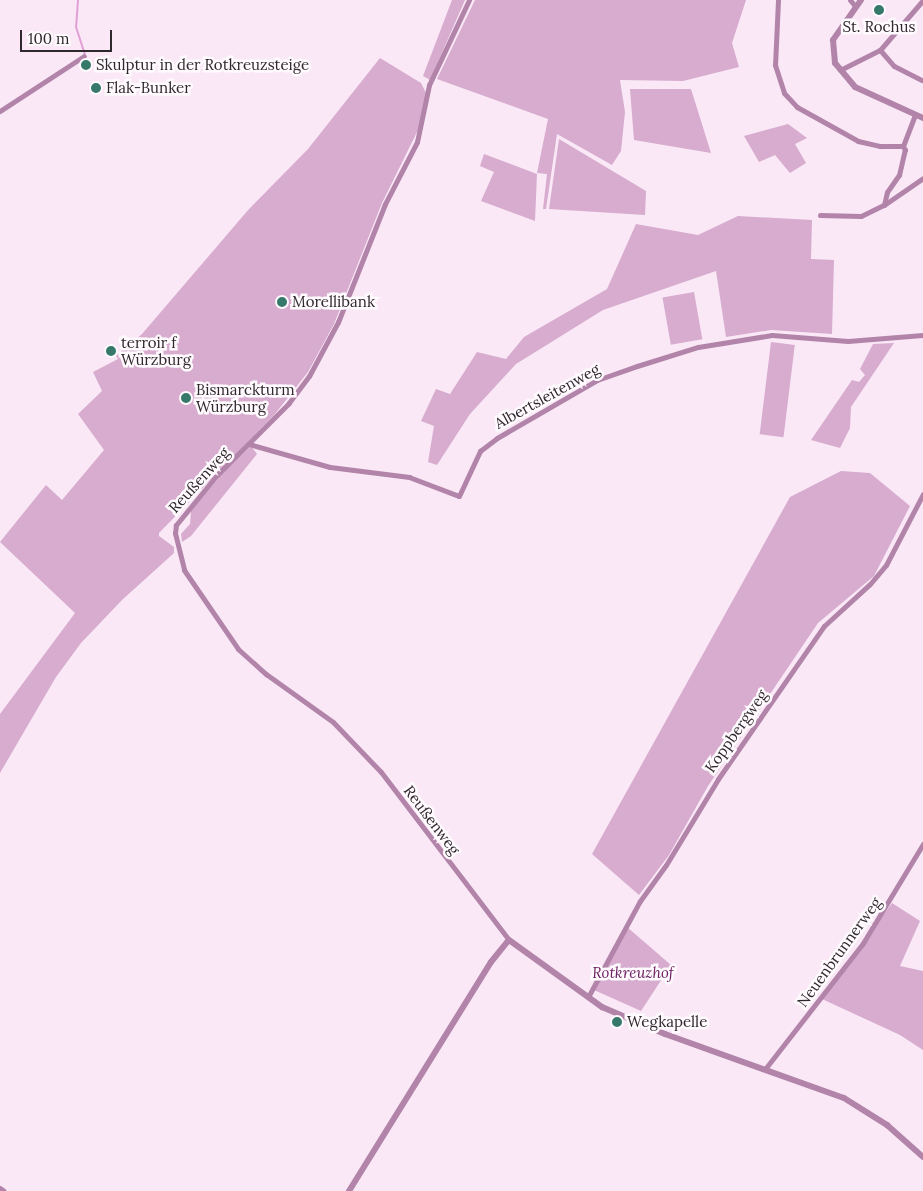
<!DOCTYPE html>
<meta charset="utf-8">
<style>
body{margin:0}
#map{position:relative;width:923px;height:1191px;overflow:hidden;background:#fae8f6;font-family:Lora,serif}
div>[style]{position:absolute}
.green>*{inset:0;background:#d7accf;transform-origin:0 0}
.stream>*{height:2px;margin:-1px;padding:0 1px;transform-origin:1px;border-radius:1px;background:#e29fd6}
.minor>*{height:5px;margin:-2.5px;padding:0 2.5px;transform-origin:2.5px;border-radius:2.5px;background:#b284a9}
.tertiary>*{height:6px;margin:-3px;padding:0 3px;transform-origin:3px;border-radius:3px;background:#b284a9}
.dots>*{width:14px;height:14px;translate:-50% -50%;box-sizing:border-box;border:2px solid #fefafd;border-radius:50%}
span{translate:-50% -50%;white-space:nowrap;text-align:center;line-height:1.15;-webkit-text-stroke:5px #fefafd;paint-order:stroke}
.poi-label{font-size:15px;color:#2e272c}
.left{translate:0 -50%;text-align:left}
.street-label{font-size:15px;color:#2e272c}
.park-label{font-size:15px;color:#6d2063;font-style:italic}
.scale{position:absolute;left:20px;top:30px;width:92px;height:22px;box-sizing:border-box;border:2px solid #2e272c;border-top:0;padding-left:6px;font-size:15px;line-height:18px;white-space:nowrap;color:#2e272c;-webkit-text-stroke:4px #fefafd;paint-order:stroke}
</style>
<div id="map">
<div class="green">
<div style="clip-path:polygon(452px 0,465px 0,430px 80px,423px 76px)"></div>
<div style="clip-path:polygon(475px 0,746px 0,732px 43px,739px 67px,683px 81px,620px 80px,625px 112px,621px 151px,612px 165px,557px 134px,546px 209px,543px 209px,547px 174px,537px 173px,548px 119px,437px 79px)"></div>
<div style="clip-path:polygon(380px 58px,421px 83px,426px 93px,420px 126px,382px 203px,334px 324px,308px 372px,275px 414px,159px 533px,159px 536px,174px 547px,174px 553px,122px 600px,81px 643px,56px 677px,0 773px,0 714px,75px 613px,0 542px,46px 485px,62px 500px,104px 450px,78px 414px,102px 391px,93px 372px,118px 359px,116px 356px,142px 334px,249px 209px,308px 149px)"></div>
<div style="clip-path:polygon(630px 89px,691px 89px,711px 153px,634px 140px)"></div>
<div style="clip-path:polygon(788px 124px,807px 138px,795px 144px,806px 163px,790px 173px,775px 155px,759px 162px,744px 136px)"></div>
<div style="clip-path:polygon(559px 139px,646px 191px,645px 215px,549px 209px)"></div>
<div style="clip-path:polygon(484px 154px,537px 174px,535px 221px,481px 201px,494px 172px,480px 166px)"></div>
<div style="clip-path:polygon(738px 216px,812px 220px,811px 259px,834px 260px,832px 334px,771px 330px,726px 337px,716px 271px,603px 310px,516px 364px,470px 414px,437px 465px,428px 462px,434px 426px,421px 421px,436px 389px,450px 394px,477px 352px,506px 359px,524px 337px,607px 289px,636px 224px,698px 235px)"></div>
<div style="left:694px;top:292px;width:48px;height:32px;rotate:80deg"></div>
<div style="left:771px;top:342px;width:24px;height:93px;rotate:7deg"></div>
<div style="clip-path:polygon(894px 343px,851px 407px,850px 428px,840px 448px,811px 440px,852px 380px,859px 382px,865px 375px,860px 369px,873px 344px)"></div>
<div style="clip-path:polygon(251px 446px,257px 454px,191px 536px,182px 542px,181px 534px,190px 524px,191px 511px,223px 473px)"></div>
<div style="clip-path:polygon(841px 471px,870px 473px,910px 506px,874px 576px,818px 623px,708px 786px,669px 855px,639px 895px,592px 854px,790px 497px)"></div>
<div style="clip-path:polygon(892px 903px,920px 921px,900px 966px,923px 971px,923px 1050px,900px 1035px,822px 999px)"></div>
<div style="clip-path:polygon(627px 927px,671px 965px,641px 1011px,594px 990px)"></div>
</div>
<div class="stream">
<div style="left:78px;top:0;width:27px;rotate:94deg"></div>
<div style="left:76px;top:27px;width:28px;rotate:72deg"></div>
</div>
<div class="minor">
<div style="left:469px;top:0;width:94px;rotate:115.2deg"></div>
<div style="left:429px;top:85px;width:58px;rotate:101.9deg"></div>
<div style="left:417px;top:142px;width:70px;rotate:117.3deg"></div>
<div style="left:385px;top:204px;width:127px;rotate:111.7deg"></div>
<div style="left:338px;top:322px;width:61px;rotate:118.2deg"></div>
<div style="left:309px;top:376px;width:34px;rotate:127deg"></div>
<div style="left:289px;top:403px;width:102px;rotate:135deg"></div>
<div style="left:217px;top:475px;width:65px;rotate:129.4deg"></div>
<div style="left:176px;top:525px;width:8px;rotate:97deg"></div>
<div style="left:175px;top:533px;width:38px;rotate:76deg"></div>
<div style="left:184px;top:570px;width:96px;rotate:55.6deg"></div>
<div style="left:238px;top:649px;width:38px;rotate:42deg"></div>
<div style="left:266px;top:674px;width:82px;rotate:35.6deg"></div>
<div style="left:333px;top:722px;width:69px;rotate:46.2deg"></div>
<div style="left:381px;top:772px;width:211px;rotate:52.7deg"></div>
<div style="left:778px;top:0;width:65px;rotate:92.6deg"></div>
<div style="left:775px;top:65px;width:29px;rotate:72deg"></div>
<div style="left:784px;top:93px;width:19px;rotate:47deg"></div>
<div style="left:797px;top:107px;width:70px;rotate:29.1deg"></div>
<div style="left:858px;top:141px;width:23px;rotate:13deg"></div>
<div style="left:880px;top:146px;width:23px"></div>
<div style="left:903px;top:146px;width:34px;rotate:-69deg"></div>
<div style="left:850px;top:0;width:8px;rotate:50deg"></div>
<div style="left:880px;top:50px;width:21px;rotate:49deg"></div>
<div style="left:894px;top:66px;width:31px;rotate:27deg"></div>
<div style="left:840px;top:70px;width:45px;rotate:-26.6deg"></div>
<div style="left:880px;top:50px;width:66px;rotate:-49.3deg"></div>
<div style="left:0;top:111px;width:100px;rotate:-33.2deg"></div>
<div style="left:884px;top:205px;width:47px;rotate:-34.7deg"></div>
<div style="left:820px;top:215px;width:41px;rotate:1.4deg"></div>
<div style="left:861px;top:216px;width:25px;rotate:-26deg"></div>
<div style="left:884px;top:205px;width:13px;rotate:-77deg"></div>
<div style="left:887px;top:192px;width:21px;rotate:-55deg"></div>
<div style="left:899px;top:175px;width:26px;rotate:-77deg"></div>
<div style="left:905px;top:150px;width:4px;rotate:-117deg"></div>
<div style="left:249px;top:444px;width:84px;rotate:15.9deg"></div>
<div style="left:330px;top:467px;width:80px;rotate:7.2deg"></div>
<div style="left:409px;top:477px;width:53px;rotate:20.8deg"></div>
<div style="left:459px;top:496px;width:50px;rotate:-65deg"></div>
<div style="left:480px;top:451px;width:21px;rotate:-37deg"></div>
<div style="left:497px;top:438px;width:116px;rotate:-30.1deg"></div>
<div style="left:597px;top:380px;width:42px;rotate:-19.3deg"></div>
<div style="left:637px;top:366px;width:64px;rotate:-17.3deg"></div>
<div style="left:698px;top:347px;width:75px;rotate:-9.2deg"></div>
<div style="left:772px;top:335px;width:76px;rotate:4.5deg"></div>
<div style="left:848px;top:341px;width:75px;rotate:-4.6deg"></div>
<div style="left:588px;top:997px;width:109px;rotate:-61.6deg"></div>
<div style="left:640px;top:901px;width:44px;rotate:-54.2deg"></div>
<div style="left:666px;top:865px;width:100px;rotate:-58.8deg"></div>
<div style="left:718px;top:779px;width:186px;rotate:-55.3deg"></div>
<div style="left:824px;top:626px;width:62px;rotate:-42.4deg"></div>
<div style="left:870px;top:584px;width:25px;rotate:-50deg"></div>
<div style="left:886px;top:565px;width:80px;rotate:-62.5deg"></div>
<div style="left:765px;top:1069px;width:160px;rotate:-52.1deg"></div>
<div style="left:863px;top:943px;width:116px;rotate:-58.8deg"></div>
</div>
<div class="tertiary">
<div style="left:861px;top:0;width:49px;rotate:125deg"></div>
<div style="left:833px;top:40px;width:23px;rotate:85deg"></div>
<div style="left:835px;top:63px;width:31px;rotate:50deg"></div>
<div style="left:855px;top:87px;width:75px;rotate:24.5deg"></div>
<div style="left:0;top:1189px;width:4px;rotate:34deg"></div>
<div style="left:349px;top:1191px;width:269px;rotate:-58.2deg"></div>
<div style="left:491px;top:962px;width:28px;rotate:-51deg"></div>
<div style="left:509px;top:940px;width:115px;rotate:35.8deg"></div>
<div style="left:602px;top:1007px;width:69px;rotate:23.2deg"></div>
<div style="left:665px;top:1034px;width:190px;rotate:19.7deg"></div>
<div style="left:844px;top:1098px;width:51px;rotate:32.1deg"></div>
<div style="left:887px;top:1125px;width:48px;rotate:41.6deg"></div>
</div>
<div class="dots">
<div style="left:879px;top:10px;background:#36796b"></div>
<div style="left:86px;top:65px;background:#36796b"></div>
<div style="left:96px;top:88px;background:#36796b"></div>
<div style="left:282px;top:302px;background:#36796b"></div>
<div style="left:111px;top:351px;background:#36796b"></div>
<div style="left:186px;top:398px;background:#36796b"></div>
<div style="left:617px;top:1022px;background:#36796b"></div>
</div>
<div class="poi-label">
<span style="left:879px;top:27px">St. Rochus</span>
<span class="left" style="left:96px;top:65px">Skulptur in der Rotkreuzsteige</span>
<span class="left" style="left:106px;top:88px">Flak-Bunker</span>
<span class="left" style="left:292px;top:302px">Morellibank</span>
<span class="left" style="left:121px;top:351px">terroir f<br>Würzburg</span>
<span class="left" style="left:196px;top:398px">Bismarckturm<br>Würzburg</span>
<span class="left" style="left:627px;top:1022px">Wegkapelle</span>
</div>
<div class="street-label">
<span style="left:547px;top:396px;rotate:-29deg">Albertsleitenweg</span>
<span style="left:199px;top:480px;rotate:-48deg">Reußenweg</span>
<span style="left:736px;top:731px;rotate:-55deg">Koppbergweg</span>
<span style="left:432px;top:820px;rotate:53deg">Reußenweg</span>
<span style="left:839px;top:952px;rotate:-54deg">Neuenbrunnerweg</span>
</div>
<div class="park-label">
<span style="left:633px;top:973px">Rotkreuzhof</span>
</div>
<div class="scale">100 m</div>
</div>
